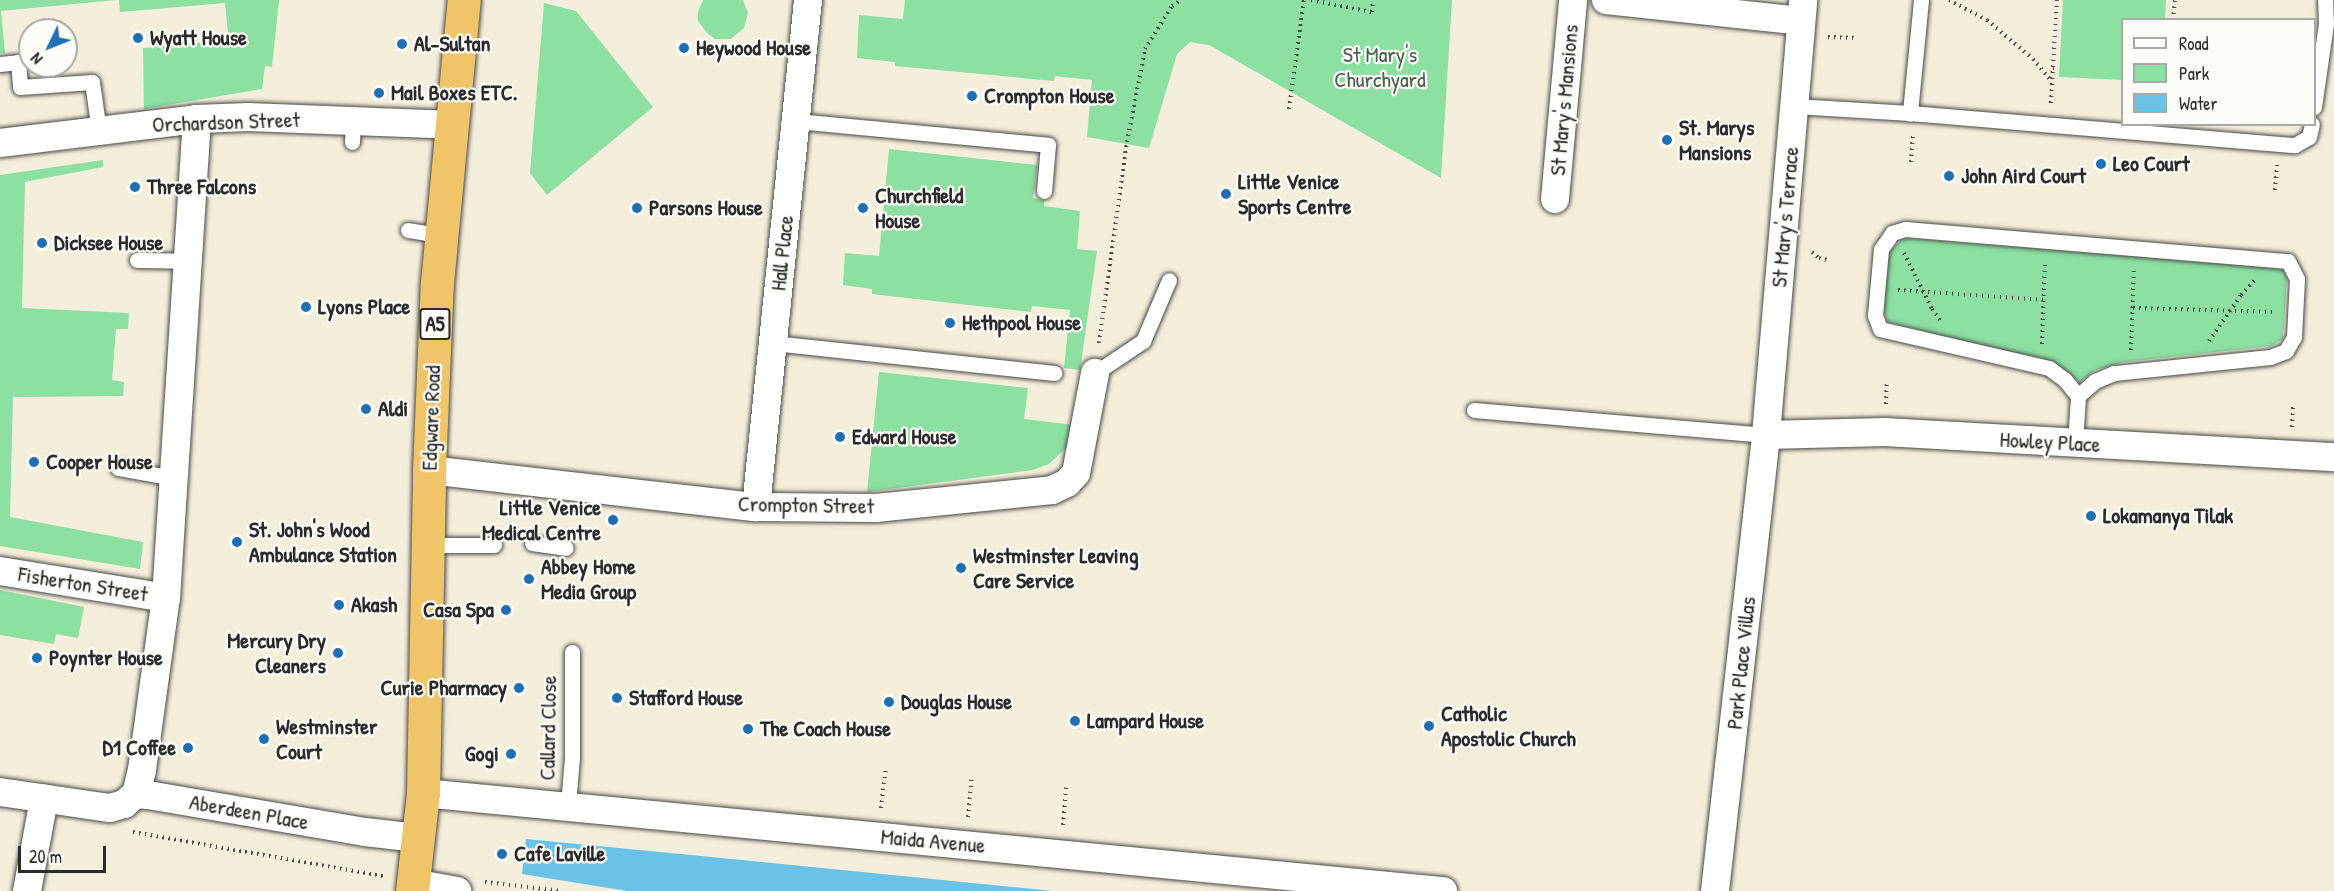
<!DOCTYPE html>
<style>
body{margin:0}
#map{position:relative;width:2334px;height:891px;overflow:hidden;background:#f4efdb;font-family:"Patrick Hand",sans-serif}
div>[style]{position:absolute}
.green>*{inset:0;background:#8be0a2}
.water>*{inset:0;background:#69c3e7}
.path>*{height:4px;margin-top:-2px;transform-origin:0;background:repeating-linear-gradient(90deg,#494845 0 1.5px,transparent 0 6px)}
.roads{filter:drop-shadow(0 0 2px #494845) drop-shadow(0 0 2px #494845)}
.service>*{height:15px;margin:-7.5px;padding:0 7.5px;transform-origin:7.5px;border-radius:7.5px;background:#fff}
.minor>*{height:28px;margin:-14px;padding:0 14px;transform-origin:14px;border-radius:14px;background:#fff}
.trunk>*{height:33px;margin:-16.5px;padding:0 16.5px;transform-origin:16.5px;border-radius:16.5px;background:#f0c469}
.dots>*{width:16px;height:16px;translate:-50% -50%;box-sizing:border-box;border:3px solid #fdfcf7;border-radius:50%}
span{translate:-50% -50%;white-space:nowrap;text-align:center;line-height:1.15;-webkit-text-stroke:4.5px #fdfcf7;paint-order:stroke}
.shield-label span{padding:2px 4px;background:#fdfcf7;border:2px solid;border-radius:4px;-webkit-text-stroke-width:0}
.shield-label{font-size:21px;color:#2b2b2b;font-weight:700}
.poi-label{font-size:22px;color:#2b2b2b;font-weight:700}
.left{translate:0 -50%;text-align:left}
.right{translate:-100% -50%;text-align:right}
.park-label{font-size:22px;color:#48614f}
.street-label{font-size:22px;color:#2b2b2b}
.legend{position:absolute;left:2121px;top:18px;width:195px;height:108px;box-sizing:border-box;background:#fdfcf7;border:2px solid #a9a8a5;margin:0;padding:8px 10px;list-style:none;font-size:18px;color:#2b2b2b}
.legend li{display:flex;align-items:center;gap:12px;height:30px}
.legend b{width:30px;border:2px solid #a9a8a5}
.north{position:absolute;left:18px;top:18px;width:60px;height:60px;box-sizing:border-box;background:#fdfcf7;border:2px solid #a9a8a5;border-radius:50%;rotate:227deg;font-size:16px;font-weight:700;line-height:24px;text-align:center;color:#2b2b2b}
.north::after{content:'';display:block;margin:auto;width:21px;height:27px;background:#1f6fb2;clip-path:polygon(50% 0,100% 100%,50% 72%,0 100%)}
.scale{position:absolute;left:18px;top:846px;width:88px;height:27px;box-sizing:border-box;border:3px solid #2b2b2b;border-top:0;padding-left:8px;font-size:18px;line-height:21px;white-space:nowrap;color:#2b2b2b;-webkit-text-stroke:4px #fdfcf7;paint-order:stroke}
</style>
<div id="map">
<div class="green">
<div style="clip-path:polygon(0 0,116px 0,1px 11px,5px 53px,0 53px)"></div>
<div style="clip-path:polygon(119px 0,279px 0,272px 67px,265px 66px,262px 89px,144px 109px,143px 48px,209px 42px,209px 35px,228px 33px,225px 3px,120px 12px)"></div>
<div style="clip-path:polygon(703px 0,743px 0,748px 13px,744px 28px,731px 39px,715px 39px,708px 34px,698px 21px,698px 12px)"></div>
<div style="clip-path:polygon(905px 0,1452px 0,1441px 178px,1209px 45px,1190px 42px,1177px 54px,1149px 148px,1087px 137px,1092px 80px,1055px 76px,1054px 81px,895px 66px,895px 62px,857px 58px,859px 15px,903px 19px)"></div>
<div style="clip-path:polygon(2063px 0,2166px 0,2165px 19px,2122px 20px,2122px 80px,2059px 77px)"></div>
<div style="clip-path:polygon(544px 3px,576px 11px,653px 107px,547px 195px,530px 173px)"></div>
<div style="clip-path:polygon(889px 149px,1037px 165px,1033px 198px,1044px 200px,1044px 206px,1080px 211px,1077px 249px,1097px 251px,1080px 370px,1064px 368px,1070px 310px,1032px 306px,1031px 312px,872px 294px,872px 289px,843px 285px,845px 253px,879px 256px)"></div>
<div style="clip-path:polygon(103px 160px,103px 167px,25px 182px,22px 308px,129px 313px,128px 329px,116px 329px,112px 380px,124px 382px,123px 396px,13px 397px,10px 517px,143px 542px,140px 569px,0 546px,0 175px)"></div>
<div style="clip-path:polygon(1903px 238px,2282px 268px,2287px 277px,2283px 339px,2272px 346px,2124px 362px,2095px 370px,2080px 382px,2054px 364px,1888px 322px,1884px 310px,1889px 252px)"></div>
<div style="clip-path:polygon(879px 372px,1028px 388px,1024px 419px,1074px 425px,1067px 447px,1049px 464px,1033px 470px,867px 492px)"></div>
<div style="clip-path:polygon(0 590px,84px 607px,78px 638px,56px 634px,54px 644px,0 635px)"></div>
</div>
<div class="water">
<div style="clip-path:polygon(526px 839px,732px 859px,1053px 891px,627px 891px,522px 874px)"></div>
</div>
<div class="path">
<div style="left:1311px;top:0;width:62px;rotate:11.1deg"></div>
<div style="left:1372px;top:12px;width:12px;rotate:-85deg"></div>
<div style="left:1949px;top:0;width:43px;rotate:27.8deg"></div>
<div style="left:1987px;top:20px;width:60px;rotate:40.3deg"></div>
<div style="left:2033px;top:59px;width:30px;rotate:50deg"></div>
<div style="left:2173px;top:20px;width:20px;rotate:-84deg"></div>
<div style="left:1828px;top:37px;width:29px;rotate:2deg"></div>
<div style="left:2053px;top:68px;width:6px"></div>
<div style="left:2051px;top:103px;width:103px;rotate:-86.7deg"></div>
<div style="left:1289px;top:109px;width:110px;rotate:-82.2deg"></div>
<div style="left:1911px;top:162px;width:27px;rotate:-86deg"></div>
<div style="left:2275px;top:190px;width:25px;rotate:-85deg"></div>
<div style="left:1812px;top:252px;width:9px;rotate:41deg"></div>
<div style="left:1819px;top:258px;width:9px;rotate:13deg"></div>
<div style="left:1904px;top:253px;width:63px;rotate:63.4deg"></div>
<div style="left:1932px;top:309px;width:14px;rotate:54deg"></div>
<div style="left:1898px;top:290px;width:146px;rotate:3.9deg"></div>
<div style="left:2133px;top:308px;width:141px;rotate:1.6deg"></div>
<div style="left:2209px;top:341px;width:56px;rotate:-55.2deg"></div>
<div style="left:2241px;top:295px;width:21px;rotate:-47deg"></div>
<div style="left:1099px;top:343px;width:203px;rotate:-82.1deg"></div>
<div style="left:1127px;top:142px;width:95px;rotate:-79deg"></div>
<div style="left:1145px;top:49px;width:51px;rotate:-57.9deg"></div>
<div style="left:1172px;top:6px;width:11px;rotate:-34deg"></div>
<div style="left:2042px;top:344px;width:82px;rotate:-87.9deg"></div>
<div style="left:2131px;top:350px;width:80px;rotate:-87.9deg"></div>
<div style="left:1886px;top:404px;width:23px;rotate:-88deg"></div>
<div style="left:2292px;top:427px;width:22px;rotate:-87deg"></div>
<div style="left:881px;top:808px;width:41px;rotate:-83deg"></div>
<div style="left:968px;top:817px;width:42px;rotate:-84.6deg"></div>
<div style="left:1063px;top:825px;width:38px;rotate:-85deg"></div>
<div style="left:133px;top:832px;width:254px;rotate:10deg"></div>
<div style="left:485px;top:882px;width:78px;rotate:6.7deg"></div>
</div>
<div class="roads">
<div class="service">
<div style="left:1921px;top:0;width:114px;rotate:95.6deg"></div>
<div style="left:1910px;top:113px;width:386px;rotate:4.8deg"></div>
<div style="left:2295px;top:145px;width:16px;rotate:-30deg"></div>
<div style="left:2309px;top:137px;width:13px;rotate:-77deg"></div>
<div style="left:0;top:64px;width:18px;rotate:-6deg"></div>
<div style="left:18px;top:62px;width:25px;rotate:85deg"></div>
<div style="left:20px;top:87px;width:72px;rotate:-4deg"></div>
<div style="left:92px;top:82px;width:49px;rotate:81.9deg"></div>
<div style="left:1795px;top:106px;width:115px;rotate:3.5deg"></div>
<div style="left:2314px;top:107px;width:84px;rotate:-81.8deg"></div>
<div style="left:2326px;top:24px;width:24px;rotate:-92deg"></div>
<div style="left:796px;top:121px;width:253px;rotate:5.4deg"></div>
<div style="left:1048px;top:145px;width:46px;rotate:95deg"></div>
<div style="left:352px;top:142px;width:22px;rotate:-87deg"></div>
<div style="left:408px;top:230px;width:33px;rotate:9deg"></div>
<div style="left:137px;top:260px;width:51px;rotate:1.1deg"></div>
<div style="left:773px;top:343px;width:283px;rotate:6.1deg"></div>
<div style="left:1095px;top:373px;width:58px;rotate:-33.7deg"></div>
<div style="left:1143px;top:341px;width:66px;rotate:-66.9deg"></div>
<div style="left:1474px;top:410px;width:293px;rotate:4.9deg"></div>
<div style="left:2075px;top:443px;width:47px;rotate:-86.3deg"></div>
<div style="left:2078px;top:396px;width:21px;rotate:-129deg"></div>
<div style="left:2065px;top:380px;width:20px;rotate:-143deg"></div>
<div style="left:2049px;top:368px;width:173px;rotate:-167deg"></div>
<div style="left:1880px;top:329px;width:15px;rotate:-110deg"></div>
<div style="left:1875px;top:315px;width:66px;rotate:-84.8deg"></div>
<div style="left:1881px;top:249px;width:19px;rotate:-55deg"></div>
<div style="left:1892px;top:233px;width:14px;rotate:-17deg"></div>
<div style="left:1905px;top:229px;width:384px;rotate:4.8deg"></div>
<div style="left:2288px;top:261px;width:20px;rotate:63deg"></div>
<div style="left:2297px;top:279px;width:58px;rotate:93deg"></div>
<div style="left:2294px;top:337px;width:16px;rotate:120deg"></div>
<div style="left:2286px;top:351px;width:17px;rotate:159deg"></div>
<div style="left:2270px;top:357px;width:157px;rotate:174.1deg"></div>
<div style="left:2114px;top:373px;width:21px;rotate:157deg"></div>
<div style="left:2095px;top:381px;width:23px;rotate:139deg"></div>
<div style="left:118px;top:468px;width:57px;rotate:10.1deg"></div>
<div style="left:532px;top:543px;width:34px;rotate:8deg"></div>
<div style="left:428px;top:545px;width:66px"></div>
<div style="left:568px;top:805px;width:48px;rotate:-85.2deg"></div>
<div style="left:572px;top:757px;width:105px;rotate:-90deg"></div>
</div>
<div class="minor">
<div style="left:1606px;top:0;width:196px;rotate:6.1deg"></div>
<div style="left:0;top:143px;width:198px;rotate:-6.9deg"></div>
<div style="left:197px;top:119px;width:51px;rotate:-2.2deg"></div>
<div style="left:248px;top:117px;width:205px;rotate:2.2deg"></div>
<div style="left:1555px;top:199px;width:200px;rotate:-84.8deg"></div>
<div style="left:1766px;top:435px;width:119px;rotate:-1.4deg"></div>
<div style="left:1885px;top:432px;width:450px;rotate:3.2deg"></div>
<div style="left:429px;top:470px;width:329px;rotate:6.5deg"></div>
<div style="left:756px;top:507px;width:120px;rotate:0.5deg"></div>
<div style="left:876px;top:508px;width:177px;rotate:-5.8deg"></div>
<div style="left:1052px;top:490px;width:17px;rotate:-25deg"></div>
<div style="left:1067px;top:483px;width:13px;rotate:-48deg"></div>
<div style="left:1076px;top:473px;width:102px;rotate:-79.2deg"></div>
<div style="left:756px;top:507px;width:510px;rotate:-84.14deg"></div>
<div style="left:0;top:571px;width:168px;rotate:9.2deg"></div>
<div style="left:0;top:792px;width:111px;rotate:8.3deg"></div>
<div style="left:110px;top:808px;width:15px;rotate:-16deg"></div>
<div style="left:124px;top:804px;width:16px;rotate:-40deg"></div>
<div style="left:136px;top:794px;width:12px;rotate:5deg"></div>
<div style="left:148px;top:795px;width:220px;rotate:9.7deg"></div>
<div style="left:365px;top:832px;width:53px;rotate:6.5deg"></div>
<div style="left:423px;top:793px;width:1025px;rotate:5.49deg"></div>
<div style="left:136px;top:794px;width:25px;rotate:-76deg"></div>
<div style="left:142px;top:770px;width:174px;rotate:-82.1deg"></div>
<div style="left:166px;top:598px;width:480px;rotate:-86.3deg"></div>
<div style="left:413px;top:883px;width:45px;rotate:10.3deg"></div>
<div style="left:27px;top:891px;width:94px;rotate:-79.5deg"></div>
<div style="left:1715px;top:891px;width:459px;rotate:-83.6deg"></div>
<div style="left:1766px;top:435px;width:437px;rotate:-85.1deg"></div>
</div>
<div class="trunk">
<div style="left:412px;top:891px;width:99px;rotate:-83.6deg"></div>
<div style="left:423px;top:793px;width:323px;rotate:-88.9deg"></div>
<div style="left:429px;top:470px;width:187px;rotate:-87.6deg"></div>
<div style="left:437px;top:283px;width:284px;rotate:-84.6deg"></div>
</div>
</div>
<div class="dots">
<div style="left:138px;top:38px;background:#1f6fb2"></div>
<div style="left:402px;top:44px;background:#1f6fb2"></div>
<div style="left:684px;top:48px;background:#1f6fb2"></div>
<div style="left:379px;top:93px;background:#1f6fb2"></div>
<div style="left:972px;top:96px;background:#1f6fb2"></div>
<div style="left:1667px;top:140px;background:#1f6fb2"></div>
<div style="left:2101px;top:164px;background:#1f6fb2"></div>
<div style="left:1949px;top:176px;background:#1f6fb2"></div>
<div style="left:135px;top:187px;background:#1f6fb2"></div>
<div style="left:1226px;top:194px;background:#1f6fb2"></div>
<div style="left:637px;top:208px;background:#1f6fb2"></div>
<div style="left:863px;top:208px;background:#1f6fb2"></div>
<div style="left:42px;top:243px;background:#1f6fb2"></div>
<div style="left:306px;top:307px;background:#1f6fb2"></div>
<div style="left:950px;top:323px;background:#1f6fb2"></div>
<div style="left:366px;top:409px;background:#1f6fb2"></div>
<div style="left:840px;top:437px;background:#1f6fb2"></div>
<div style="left:34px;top:462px;background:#1f6fb2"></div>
<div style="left:2091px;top:516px;background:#1f6fb2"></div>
<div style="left:613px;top:520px;background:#1f6fb2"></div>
<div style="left:237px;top:542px;background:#1f6fb2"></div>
<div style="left:961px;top:568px;background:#1f6fb2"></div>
<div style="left:529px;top:579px;background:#1f6fb2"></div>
<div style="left:339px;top:605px;background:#1f6fb2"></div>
<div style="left:506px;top:610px;background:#1f6fb2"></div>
<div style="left:338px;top:653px;background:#1f6fb2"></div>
<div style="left:37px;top:658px;background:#1f6fb2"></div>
<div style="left:519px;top:688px;background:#1f6fb2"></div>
<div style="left:617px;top:698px;background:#1f6fb2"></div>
<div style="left:889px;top:702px;background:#1f6fb2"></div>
<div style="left:1075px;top:721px;background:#1f6fb2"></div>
<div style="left:1429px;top:726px;background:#1f6fb2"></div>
<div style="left:748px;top:729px;background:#1f6fb2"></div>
<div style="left:264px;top:739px;background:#1f6fb2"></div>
<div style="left:188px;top:748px;background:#1f6fb2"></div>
<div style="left:511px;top:754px;background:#1f6fb2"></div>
<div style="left:502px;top:854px;background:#1f6fb2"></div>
</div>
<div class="shield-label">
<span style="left:435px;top:324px">A5</span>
</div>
<div class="poi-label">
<span class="left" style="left:150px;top:38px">Wyatt House</span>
<span class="left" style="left:414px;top:44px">Al-Sultan</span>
<span class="left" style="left:696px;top:48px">Heywood House</span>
<span class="left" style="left:391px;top:93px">Mail Boxes ETC.</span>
<span class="left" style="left:984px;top:96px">Crompton House</span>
<span class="left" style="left:1679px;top:140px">St. Marys<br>Mansions</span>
<span class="left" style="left:2113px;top:164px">Leo Court</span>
<span class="left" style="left:1961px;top:176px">John Aird Court</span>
<span class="left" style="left:1238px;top:194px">Little Venice<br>Sports Centre</span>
<span class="left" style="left:147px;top:187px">Three Falcons</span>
<span class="left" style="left:875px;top:208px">Churchfield<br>House</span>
<span class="left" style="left:649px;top:208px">Parsons House</span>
<span class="left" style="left:54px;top:243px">Dicksee House</span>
<span class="left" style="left:318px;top:307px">Lyons Place</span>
<span class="left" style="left:962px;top:323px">Hethpool House</span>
<span class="left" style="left:378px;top:409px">Aldi</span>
<span class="left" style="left:852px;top:437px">Edward House</span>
<span class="left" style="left:46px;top:462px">Cooper House</span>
<span class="right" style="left:601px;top:520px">Little Venice<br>Medical Centre</span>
<span class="left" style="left:2103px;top:516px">Lokamanya Tilak</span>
<span class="left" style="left:249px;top:542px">St. John's Wood<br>Ambulance Station</span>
<span class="left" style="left:973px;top:568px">Westminster Leaving<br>Care Service</span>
<span class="left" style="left:541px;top:579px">Abbey Home<br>Media Group</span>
<span class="left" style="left:351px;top:605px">Akash</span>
<span class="right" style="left:494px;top:610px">Casa Spa</span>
<span class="right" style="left:326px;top:653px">Mercury Dry<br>Cleaners</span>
<span class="left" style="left:49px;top:658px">Poynter House</span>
<span class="right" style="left:507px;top:688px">Curie Pharmacy</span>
<span class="left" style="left:629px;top:698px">Stafford House</span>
<span class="left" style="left:901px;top:702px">Douglas House</span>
<span class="left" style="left:1441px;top:726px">Catholic<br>Apostolic Church</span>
<span class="left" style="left:1087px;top:721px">Lampard House</span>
<span class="left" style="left:276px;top:739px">Westminster<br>Court</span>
<span class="left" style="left:760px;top:729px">The Coach House</span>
<span class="right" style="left:176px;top:748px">D1 Coffee</span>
<span class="right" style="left:499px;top:754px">Gogi</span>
<span class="left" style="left:514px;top:854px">Cafe Laville</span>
</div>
<div class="park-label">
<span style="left:1380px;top:67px">St Mary's<br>Churchyard</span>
</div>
<div class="street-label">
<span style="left:1564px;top:100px;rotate:-85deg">St Mary's Mansions</span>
<span style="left:226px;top:122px;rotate:-2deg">Orchardson Street</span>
<span style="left:1785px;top:217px;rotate:-85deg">St Mary's Terrace</span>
<span style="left:782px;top:253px;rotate:-84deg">Hall Place</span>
<span style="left:431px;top:418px;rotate:-88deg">Edgware Road</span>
<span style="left:2050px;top:442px;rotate:3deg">Howley Place</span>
<span style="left:806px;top:505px;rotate:1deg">Crompton Street</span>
<span style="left:83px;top:584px;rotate:9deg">Fisherton Street</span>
<span style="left:1741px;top:663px;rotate:-84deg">Park Place Villas</span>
<span style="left:548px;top:728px;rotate:-89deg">Callard Close</span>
<span style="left:249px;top:812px;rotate:10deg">Aberdeen Place</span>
<span style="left:933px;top:841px;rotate:5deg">Maida Avenue</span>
</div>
<ul class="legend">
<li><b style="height:8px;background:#fff"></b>Road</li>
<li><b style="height:16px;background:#8be0a2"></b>Park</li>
<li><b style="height:16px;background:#69c3e7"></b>Water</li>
</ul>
<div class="north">N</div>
<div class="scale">20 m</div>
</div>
